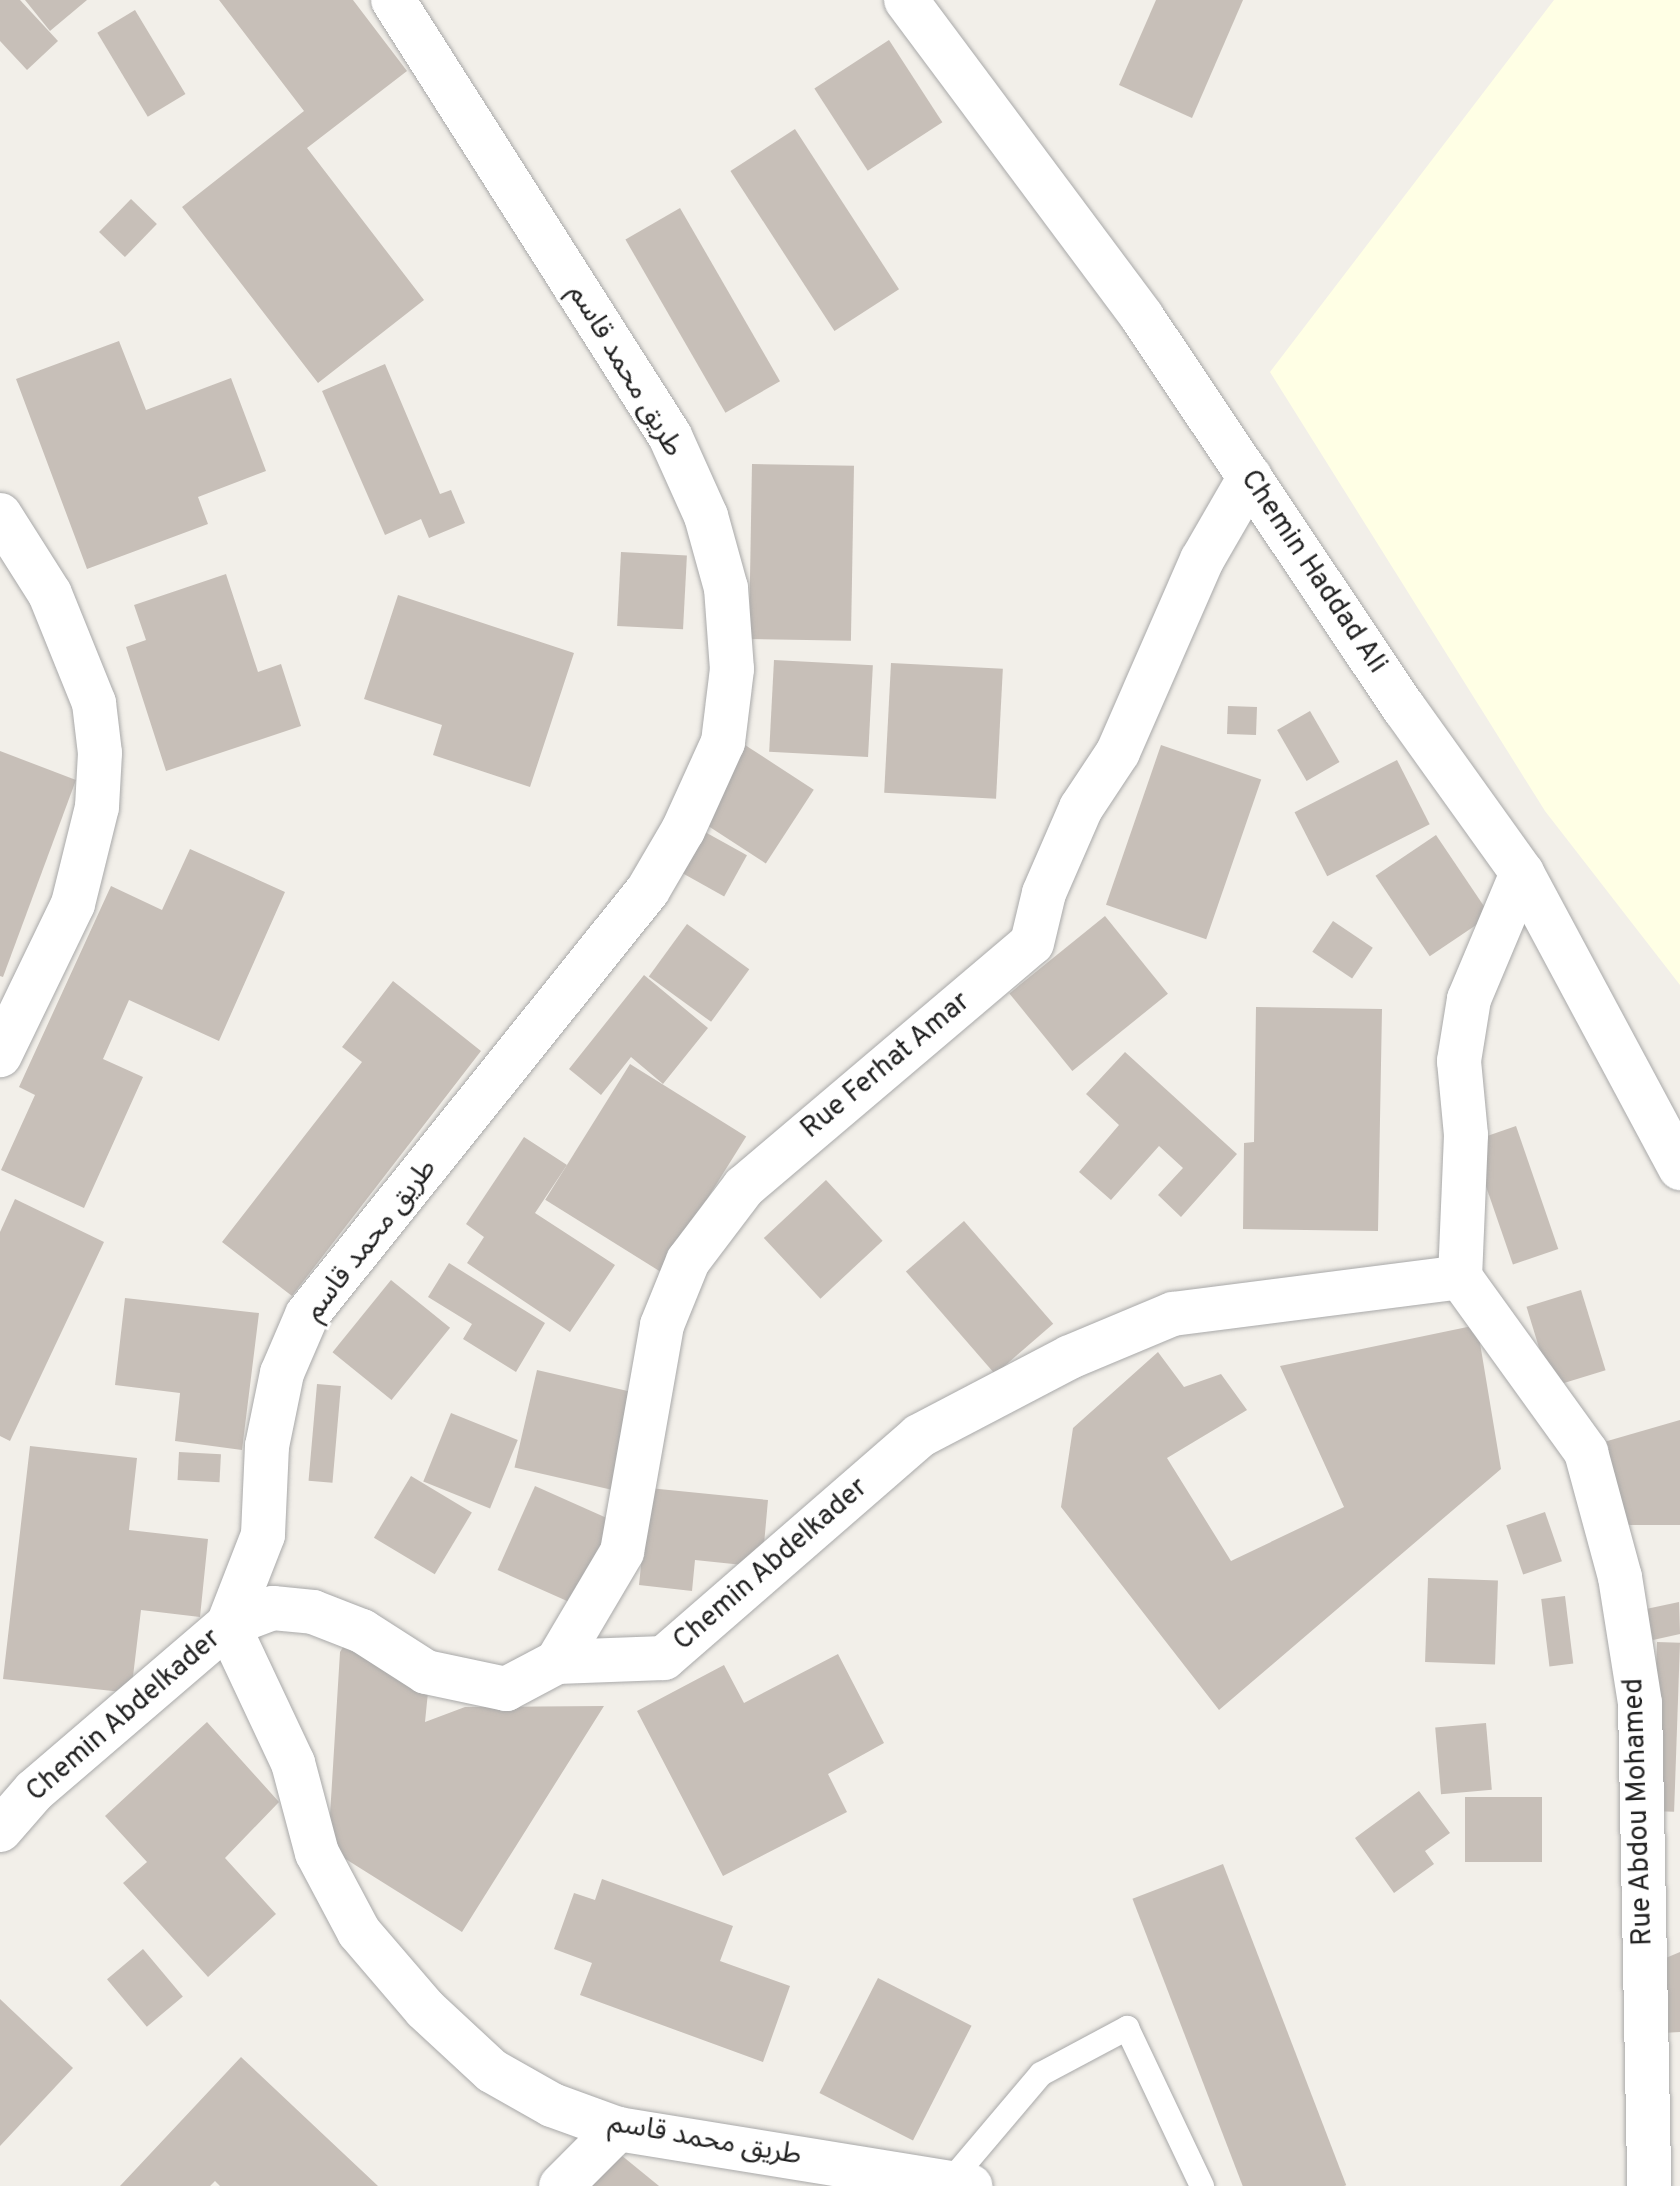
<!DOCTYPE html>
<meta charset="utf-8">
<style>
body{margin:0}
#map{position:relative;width:1680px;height:2186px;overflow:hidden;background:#f2efe9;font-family:Overpass,"Noto Sans Arabic",sans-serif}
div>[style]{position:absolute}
.education>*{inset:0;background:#ffffe5}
.building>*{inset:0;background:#c7bfb8;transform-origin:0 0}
.roads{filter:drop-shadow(0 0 2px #a9a9a9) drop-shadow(0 0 2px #a9a9a9)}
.service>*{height:24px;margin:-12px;padding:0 12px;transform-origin:12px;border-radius:12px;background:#fff}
.minor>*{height:44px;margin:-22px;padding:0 22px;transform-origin:22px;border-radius:22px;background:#fff}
.tertiary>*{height:44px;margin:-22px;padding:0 22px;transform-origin:22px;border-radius:22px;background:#fff}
span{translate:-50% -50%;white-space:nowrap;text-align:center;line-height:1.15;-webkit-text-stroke:6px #fff;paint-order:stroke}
.street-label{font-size:28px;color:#222}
</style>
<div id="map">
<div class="education">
<div style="clip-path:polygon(1554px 0,1680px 0,1680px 985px,1545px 811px,1270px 372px)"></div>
</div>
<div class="building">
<div style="clip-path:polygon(0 0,20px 0,58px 41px,27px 70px,0 41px)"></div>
<div style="clip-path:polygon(25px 0,87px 0,50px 31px)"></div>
<div style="clip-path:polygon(219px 0,353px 0,407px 71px,307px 148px,424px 300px,318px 383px,182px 207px,304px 111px)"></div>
<div style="clip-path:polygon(1156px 0,1243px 0,1192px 118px,1119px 85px)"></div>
<div style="left:135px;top:10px;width:98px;height:44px;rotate:59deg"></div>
<div style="left:889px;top:40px;width:98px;height:89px;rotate:57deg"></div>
<div style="left:795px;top:129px;width:191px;height:77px;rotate:57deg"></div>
<div style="left:131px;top:199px;width:36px;height:46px;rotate:44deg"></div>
<div style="left:680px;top:208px;width:200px;height:63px;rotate:60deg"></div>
<div style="clip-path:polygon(119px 341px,146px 410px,231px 378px,266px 471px,198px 497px,208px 524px,87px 569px,16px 379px)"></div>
<div style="clip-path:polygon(385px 364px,440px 494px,451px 490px,465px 523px,429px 538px,421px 519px,385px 535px,322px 391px)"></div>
<div style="left:752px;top:464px;width:102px;height:175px;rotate:1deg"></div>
<div style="left:621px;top:552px;width:66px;height:74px;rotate:3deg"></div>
<div style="clip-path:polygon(226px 574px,258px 672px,281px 664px,301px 726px,166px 771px,126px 647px,146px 640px,134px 605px)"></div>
<div style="clip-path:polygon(398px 595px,574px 653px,530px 787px,433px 755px,442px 725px,364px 699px)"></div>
<div style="left:774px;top:660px;width:99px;height:92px;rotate:3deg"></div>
<div style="left:891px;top:663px;width:112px;height:130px;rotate:3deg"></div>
<div style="left:1228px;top:706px;width:29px;height:28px;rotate:2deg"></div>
<div style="left:1310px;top:711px;width:59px;height:38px;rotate:60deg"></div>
<div style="left:745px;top:745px;width:82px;height:88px;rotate:33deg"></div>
<div style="left:1161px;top:745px;width:106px;height:169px;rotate:19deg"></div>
<div style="clip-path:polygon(0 751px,76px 780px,3px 977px,0 976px)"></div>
<div style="left:1397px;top:760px;width:72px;height:115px;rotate:63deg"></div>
<div style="left:705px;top:832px;width:48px;height:47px;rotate:29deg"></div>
<div style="left:1436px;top:835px;width:97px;height:73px;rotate:56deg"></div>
<div style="clip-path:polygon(190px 849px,285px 892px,219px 1041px,129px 1000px,103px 1059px,143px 1077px,84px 1208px,1px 1170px,35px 1095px,19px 1087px,111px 886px,162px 910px)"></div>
<div style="left:1105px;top:916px;width:100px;height:123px;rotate:51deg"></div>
<div style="left:1333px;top:921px;width:48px;height:37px;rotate:34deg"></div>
<div style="left:687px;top:924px;width:77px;height:65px;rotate:36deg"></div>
<div style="clip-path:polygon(644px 975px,708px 1028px,663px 1084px,631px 1057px,601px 1095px,569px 1069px)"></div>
<div style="clip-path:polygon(393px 981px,481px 1051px,292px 1296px,222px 1242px,362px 1062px,342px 1047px)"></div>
<div style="clip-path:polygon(1256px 1007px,1382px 1009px,1378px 1231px,1243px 1229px,1244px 1143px,1254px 1142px)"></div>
<div style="clip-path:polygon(1125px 1052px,1237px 1154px,1181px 1217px,1158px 1195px,1183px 1168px,1159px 1146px,1111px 1200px,1079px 1172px,1119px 1125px,1086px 1094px)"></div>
<div style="left:630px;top:1064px;width:137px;height:160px;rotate:32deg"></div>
<div style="left:1516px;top:1126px;width:130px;height:48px;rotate:71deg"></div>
<div style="clip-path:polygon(524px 1137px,567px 1165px,535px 1213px,615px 1265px,570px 1332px,467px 1263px,484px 1237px,466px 1224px)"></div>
<div style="left:826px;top:1180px;width:83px;height:85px;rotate:47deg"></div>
<div style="clip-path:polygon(15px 1199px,104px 1242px,10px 1441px,0 1436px,0 1232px)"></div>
<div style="left:964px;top:1221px;width:136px;height:77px;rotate:49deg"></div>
<div style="clip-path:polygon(449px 1263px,545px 1323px,516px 1372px,463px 1339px,472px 1324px,428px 1297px)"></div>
<div style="left:391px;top:1280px;width:76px;height:93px;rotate:39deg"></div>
<div style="left:1581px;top:1290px;width:84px;height:57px;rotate:73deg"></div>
<div style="clip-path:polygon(125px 1298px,259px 1313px,242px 1450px,175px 1441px,180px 1393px,115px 1385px)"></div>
<div style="clip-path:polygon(1477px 1325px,1501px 1469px,1219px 1710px,1061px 1507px,1073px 1428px,1158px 1352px,1184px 1387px,1221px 1374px,1247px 1410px,1167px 1458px,1231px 1561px,1344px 1507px,1280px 1366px)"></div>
<div style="left:537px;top:1370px;width:104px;height:100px;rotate:13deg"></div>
<div style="left:317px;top:1384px;width:24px;height:97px;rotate:5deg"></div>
<div style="left:451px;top:1413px;width:72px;height:74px;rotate:22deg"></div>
<div style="clip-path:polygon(1680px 1420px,1680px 1525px,1627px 1525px,1597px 1444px)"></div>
<div style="clip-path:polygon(30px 1446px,137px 1458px,129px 1530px,208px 1539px,200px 1617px,141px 1610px,131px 1693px,3px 1679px)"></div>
<div style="left:179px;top:1452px;width:42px;height:28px;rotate:3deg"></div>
<div style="left:411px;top:1476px;width:71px;height:72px;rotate:31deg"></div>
<div style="left:535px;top:1486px;width:89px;height:92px;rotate:24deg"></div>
<div style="clip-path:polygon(649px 1488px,768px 1500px,762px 1567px,695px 1560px,692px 1591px,639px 1585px)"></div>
<div style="left:1545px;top:1512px;width:52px;height:41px;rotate:71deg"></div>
<div style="left:1428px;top:1578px;width:70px;height:84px;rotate:2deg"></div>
<div style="left:1565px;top:1596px;width:68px;height:24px;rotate:83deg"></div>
<div style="clip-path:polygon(1679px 1602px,1680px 1634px,1653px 1640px,1646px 1609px)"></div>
<div style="clip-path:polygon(347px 1641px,428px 1692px,425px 1722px,465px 1707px,604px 1706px,462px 1932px,328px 1848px,340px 1652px)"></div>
<div style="left:1657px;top:1642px;width:23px;height:169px;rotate:2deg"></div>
<div style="clip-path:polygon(838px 1654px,884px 1743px,828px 1774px,847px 1812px,723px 1876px,637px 1711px,724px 1665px,744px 1703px)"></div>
<div style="clip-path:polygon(207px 1722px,279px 1802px,225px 1858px,276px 1914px,208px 1977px,123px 1883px,147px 1862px,105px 1816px)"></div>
<div style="left:1486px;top:1723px;width:67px;height:51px;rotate:85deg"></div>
<div style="clip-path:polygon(1419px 1791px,1450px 1833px,1425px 1851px,1434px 1864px,1394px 1893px,1355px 1838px)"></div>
<div style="left:1465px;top:1797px;width:77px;height:65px"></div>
<div style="left:1223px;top:1864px;width:344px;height:97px;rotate:69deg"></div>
<div style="clip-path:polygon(602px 1879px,733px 1926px,720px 1961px,790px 1986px,763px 2062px,580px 1995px,592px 1963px,554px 1949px,574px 1893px,595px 1900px)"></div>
<div style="left:143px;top:1949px;width:62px;height:47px;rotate:50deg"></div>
<div style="clip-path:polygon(1680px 1952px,1680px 2032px,1662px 2033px,1661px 1960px)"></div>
<div style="left:878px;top:1978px;width:105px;height:129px;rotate:27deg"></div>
<div style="clip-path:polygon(0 1999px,73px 2068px,0 2146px)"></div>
<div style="clip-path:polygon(241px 2057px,378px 2186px,220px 2186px,215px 2181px,210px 2186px,120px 2186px)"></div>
<div style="clip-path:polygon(610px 2146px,659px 2186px,577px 2186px)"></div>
</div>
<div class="roads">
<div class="service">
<div style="left:952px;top:2179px;width:138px;rotate:-49.7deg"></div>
<div style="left:1041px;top:2074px;width:98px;rotate:-28.1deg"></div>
<div style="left:1127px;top:2028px;width:175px;rotate:64.6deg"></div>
</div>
<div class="minor">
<div style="left:0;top:515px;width:93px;rotate:57.7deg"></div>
<div style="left:50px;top:594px;width:118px;rotate:68deg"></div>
<div style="left:94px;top:703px;width:50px;rotate:83.2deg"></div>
<div style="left:100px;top:753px;width:54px;rotate:93.2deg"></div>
<div style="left:97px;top:807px;width:100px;rotate:103.9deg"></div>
<div style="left:73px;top:904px;width:168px;rotate:115.8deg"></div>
<div style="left:1522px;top:873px;width:137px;rotate:112.8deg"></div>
<div style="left:1469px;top:999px;width:63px;rotate:99.2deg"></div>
<div style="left:1459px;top:1061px;width:74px;rotate:84.6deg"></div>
<div style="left:1466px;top:1135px;width:142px;rotate:92.4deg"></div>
<div style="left:1460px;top:1277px;width:216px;rotate:54.2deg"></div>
<div style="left:1586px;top:1452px;width:130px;rotate:74.8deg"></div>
<div style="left:1620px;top:1577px;width:128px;rotate:81deg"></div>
<div style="left:1640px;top:1703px;width:483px;rotate:88.9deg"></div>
<div style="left:557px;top:1662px;width:128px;rotate:-59.4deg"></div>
<div style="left:622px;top:1552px;width:230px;rotate:-80deg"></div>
<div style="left:662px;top:1325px;width:69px;rotate:-67.9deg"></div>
<div style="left:688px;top:1261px;width:93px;rotate:-52.9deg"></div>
<div style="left:744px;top:1187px;width:377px;rotate:-40.3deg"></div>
<div style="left:1032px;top:943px;width:51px;rotate:-76.5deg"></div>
<div style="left:1044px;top:893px;width:93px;rotate:-66.5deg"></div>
<div style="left:1081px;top:808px;width:67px;rotate:-56.5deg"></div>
<div style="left:1118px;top:752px;width:210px;rotate:-66.4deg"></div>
<div style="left:1202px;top:560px;width:96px;rotate:-60deg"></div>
<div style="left:561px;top:2186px;width:81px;rotate:-45deg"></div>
</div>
<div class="tertiary">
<div style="left:393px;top:0;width:517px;rotate:57.57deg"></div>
<div style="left:670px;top:436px;width:88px;rotate:65.8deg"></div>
<div style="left:706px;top:516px;width:75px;rotate:74.5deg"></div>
<div style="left:726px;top:588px;width:81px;rotate:85.8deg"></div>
<div style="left:732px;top:669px;width:74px;rotate:97deg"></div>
<div style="left:723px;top:742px;width:97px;rotate:114.4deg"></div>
<div style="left:683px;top:830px;width:69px;rotate:120.3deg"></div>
<div style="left:648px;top:890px;width:545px;rotate:128.74deg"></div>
<div style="left:307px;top:1315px;width:63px;rotate:113.3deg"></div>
<div style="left:282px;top:1373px;width:75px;rotate:101.6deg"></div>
<div style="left:267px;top:1446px;width:89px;rotate:92.6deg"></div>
<div style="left:263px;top:1535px;width:97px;rotate:111.3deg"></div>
<div style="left:228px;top:1625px;width:153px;rotate:64.8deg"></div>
<div style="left:293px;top:1763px;width:93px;rotate:75.1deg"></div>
<div style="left:317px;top:1853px;width:89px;rotate:62deg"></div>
<div style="left:359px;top:1932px;width:101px;rotate:49.4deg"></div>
<div style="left:425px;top:2009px;width:91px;rotate:42.8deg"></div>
<div style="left:492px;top:2071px;width:69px;rotate:29.5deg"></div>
<div style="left:552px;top:2105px;width:70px;rotate:20deg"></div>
<div style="left:618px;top:2129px;width:357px;rotate:9.2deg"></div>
<div style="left:906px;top:0;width:395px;rotate:53.3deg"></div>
<div style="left:1142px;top:317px;width:471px;rotate:56.2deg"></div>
<div style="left:1404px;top:708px;width:203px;rotate:54.4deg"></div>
<div style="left:1522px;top:873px;width:335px;rotate:61.8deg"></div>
<div style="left:0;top:1830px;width:52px;rotate:-48.9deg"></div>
<div style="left:34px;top:1791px;width:255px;rotate:-40.6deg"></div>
<div style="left:228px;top:1625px;width:48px;rotate:-20.7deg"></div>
<div style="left:273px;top:1608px;width:40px;rotate:5.7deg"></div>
<div style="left:313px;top:1612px;width:53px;rotate:21.2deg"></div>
<div style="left:362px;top:1631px;width:76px;rotate:32.6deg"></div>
<div style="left:426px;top:1672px;width:82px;rotate:12deg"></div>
<div style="left:506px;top:1689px;width:58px;rotate:-27.9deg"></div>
<div style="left:557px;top:1662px;width:107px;rotate:-2.1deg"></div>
<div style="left:664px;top:1658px;width:338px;rotate:-41deg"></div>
<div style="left:919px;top:1436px;width:170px;rotate:-27.6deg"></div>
<div style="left:1070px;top:1357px;width:112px;rotate:-22.7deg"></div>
<div style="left:1173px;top:1314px;width:289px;rotate:-7.3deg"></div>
</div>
</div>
<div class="street-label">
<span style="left:625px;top:371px;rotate:59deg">طريق محمد قاسم</span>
<span style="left:1313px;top:572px;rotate:56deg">Chemin Haddad Ali</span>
<span style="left:886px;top:1066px;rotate:-40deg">Rue Ferhat Amar</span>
<span style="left:371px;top:1240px;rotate:-52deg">طريق محمد قاسم</span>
<span style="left:771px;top:1565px;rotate:-41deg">Chemin Abdelkader</span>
<span style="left:124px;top:1716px;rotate:-41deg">Chemin Abdelkader</span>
<span style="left:1639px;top:1812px;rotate:-92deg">Rue Abdou Mohamed</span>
<span style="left:705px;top:2140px;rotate:10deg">طريق محمد قاسم</span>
</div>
</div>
